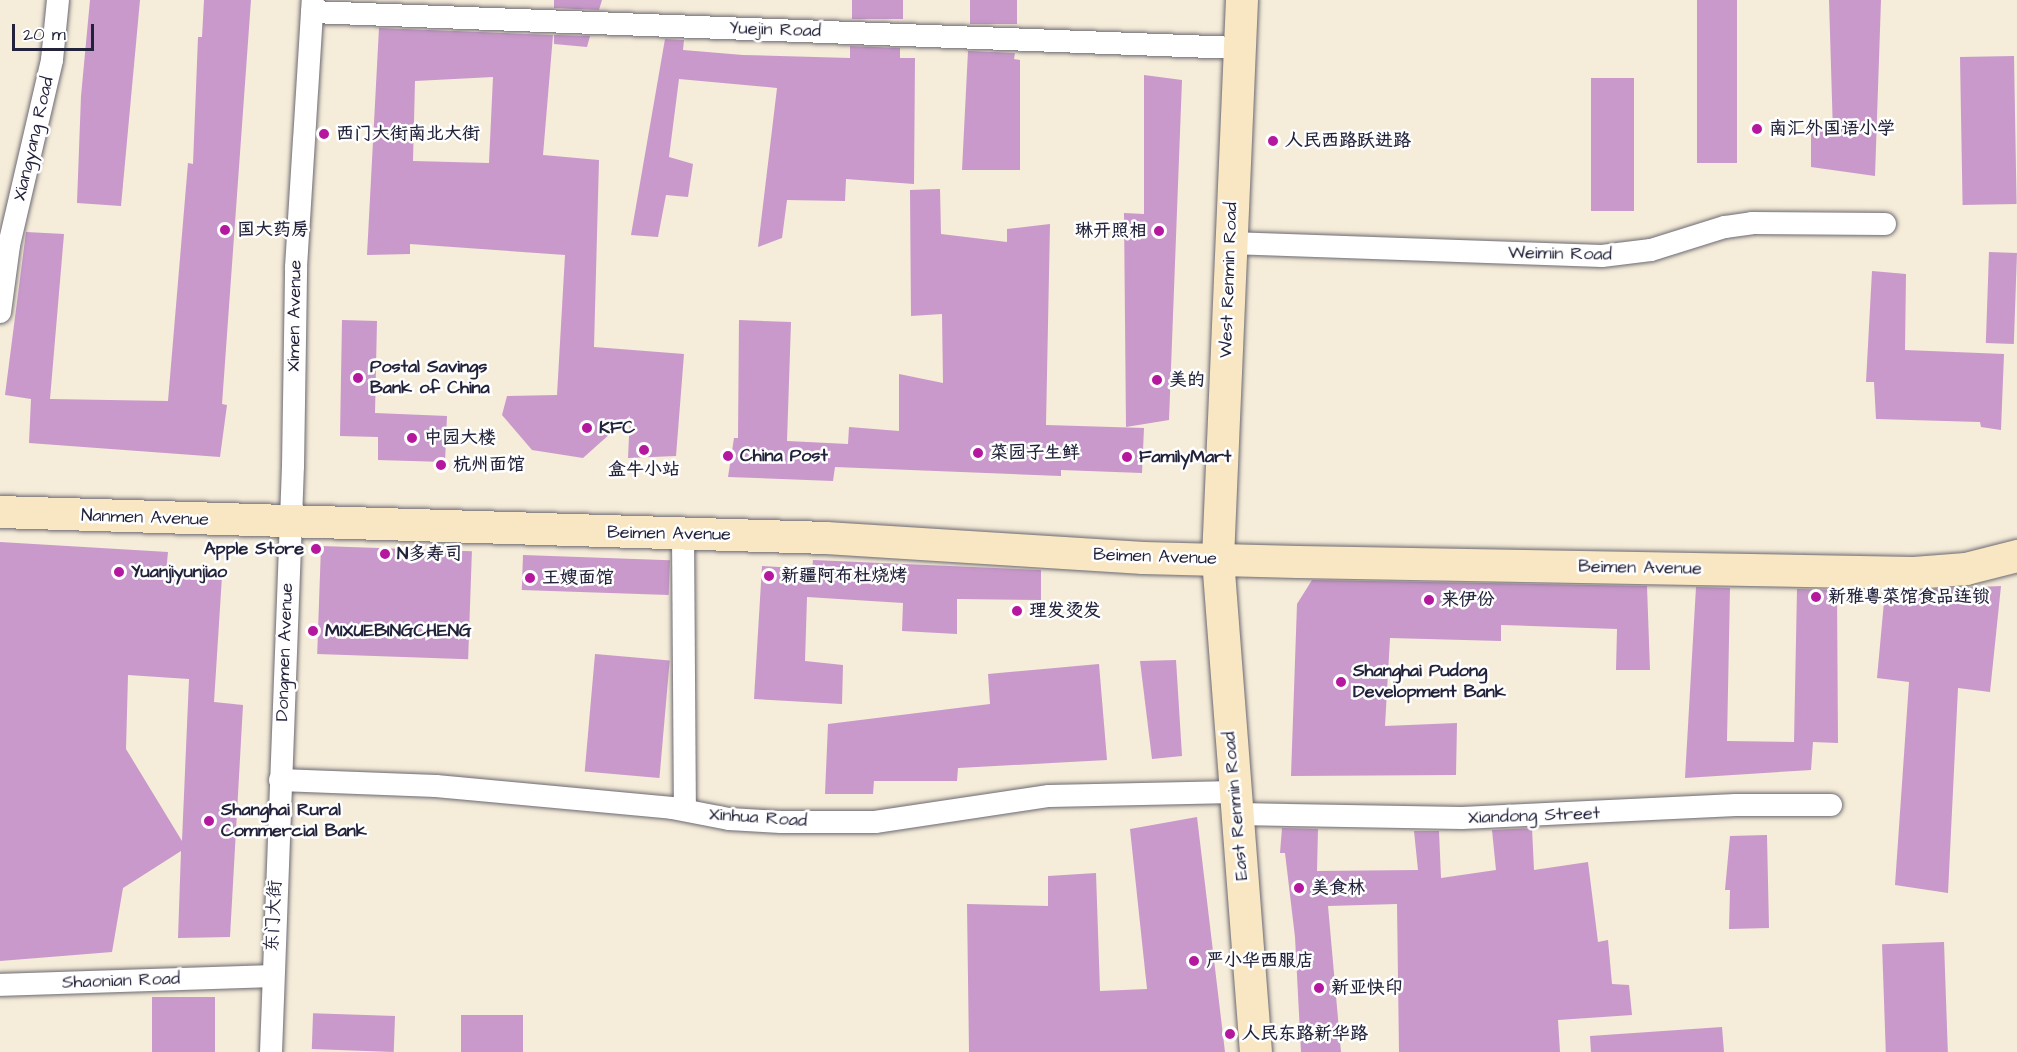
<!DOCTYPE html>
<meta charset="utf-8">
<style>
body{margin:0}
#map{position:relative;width:2017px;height:1052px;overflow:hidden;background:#f5ecd9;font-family:"Architects Daughter","LXGW WenKai TC",sans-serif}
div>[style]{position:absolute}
.building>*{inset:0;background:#c899ca;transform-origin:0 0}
.roads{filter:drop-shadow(0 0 2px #6c6972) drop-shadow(0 0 2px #6c6972)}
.street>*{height:22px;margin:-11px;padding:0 11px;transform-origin:11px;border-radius:11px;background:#fff}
.secondary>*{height:32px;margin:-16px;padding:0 16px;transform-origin:16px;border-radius:16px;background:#f9e7c3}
.dots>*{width:16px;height:16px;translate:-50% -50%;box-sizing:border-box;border:3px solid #fff;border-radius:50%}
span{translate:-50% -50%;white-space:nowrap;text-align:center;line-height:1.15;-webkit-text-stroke:5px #fff;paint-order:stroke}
.street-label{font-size:18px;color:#22223b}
.poi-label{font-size:18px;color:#22223b;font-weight:700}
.left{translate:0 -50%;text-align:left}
.right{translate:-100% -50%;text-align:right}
.scale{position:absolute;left:12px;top:24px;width:82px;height:27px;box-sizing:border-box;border:3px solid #22223b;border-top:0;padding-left:8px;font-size:18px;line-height:21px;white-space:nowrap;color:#22223b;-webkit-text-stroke:4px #fff;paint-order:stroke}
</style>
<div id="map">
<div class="building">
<div style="clip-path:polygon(90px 0,140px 0,121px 206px,77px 203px,81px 96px)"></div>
<div style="clip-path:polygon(204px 0,251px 0,222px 404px,227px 405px,220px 457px,29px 443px,31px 399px,5px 395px,26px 232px,64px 234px,50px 399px,168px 401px,188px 163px,193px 164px,198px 37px,202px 37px)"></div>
<div style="clip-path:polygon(554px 0,602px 0,599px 10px,554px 8px)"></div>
<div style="left:852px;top:0;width:51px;height:19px"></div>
<div style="left:970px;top:0;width:47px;height:24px"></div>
<div style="left:1697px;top:0;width:40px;height:163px"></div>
<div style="clip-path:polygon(1829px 0,1881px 0,1875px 176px,1811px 167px,1811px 129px,1833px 133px)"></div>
<div style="clip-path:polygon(evenodd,379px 28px,553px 35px,543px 155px,599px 160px,594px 347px,684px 354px,676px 456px,628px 458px,630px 416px,583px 458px,532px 450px,502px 415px,507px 396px,557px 395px,565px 255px,410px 244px,410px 254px,367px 255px,379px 28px,493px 77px,489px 163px,413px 161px,415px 81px,493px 77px)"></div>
<div style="clip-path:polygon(554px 35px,590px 36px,587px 47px,554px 44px)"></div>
<div style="clip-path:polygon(665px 39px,684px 40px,683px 50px,743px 55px,850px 58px,850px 46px,900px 48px,900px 58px,915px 58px,914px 184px,846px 179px,845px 201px,787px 200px,782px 238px,758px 247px,777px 88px,679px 79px,669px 157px,693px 164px,688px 197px,666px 195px,658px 237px,631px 235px)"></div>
<div style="clip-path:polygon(968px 51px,1015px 53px,1014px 59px,1020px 60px,1020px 170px,962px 170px)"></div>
<div style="left:2014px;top:56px;width:148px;height:54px;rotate:89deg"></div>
<div style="clip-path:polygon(1144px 75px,1182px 80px,1169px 420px,1126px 427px,1124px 213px,1144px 214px)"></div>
<div style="left:1591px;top:78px;width:43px;height:133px"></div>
<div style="clip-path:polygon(940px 189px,941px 234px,1007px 242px,1007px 229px,1050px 224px,1046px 425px,1144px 428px,1142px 473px,1061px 470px,1061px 476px,835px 467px,833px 481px,728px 477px,734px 438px,738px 438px,739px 320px,791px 322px,787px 441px,848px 444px,849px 427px,899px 431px,899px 374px,943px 383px,942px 314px,911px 316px,910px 190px)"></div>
<div style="left:1989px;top:252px;width:28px;height:91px;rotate:2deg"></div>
<div style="clip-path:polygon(1872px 271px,1906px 274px,1905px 350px,2004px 354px,2001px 430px,1981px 427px,1980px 422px,1876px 419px,1874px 382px,1866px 382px)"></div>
<div style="clip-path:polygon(342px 320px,377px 321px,375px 413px,447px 416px,445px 462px,378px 460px,378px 437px,340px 436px)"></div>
<div style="clip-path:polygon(evenodd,0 542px,168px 552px,166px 573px,222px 576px,214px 702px,243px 705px,230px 937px,178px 938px,181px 851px,123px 888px,112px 952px,0 961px,0 542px,128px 675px,189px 679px,182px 841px,126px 749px,128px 675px)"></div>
<div style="left:321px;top:546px;width:151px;height:108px;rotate:2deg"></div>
<div style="left:523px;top:555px;width:147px;height:35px;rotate:2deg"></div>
<div style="clip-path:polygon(813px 560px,1041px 570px,1041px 600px,957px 599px,957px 634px,902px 631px,903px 603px,807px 597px,805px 661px,843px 665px,842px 704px,754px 699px,762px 566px,812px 569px)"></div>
<div style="clip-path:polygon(1312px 580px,1647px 586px,1650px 670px,1616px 670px,1617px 629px,1501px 625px,1501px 641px,1390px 638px,1385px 726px,1457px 723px,1456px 775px,1291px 776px,1297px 604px)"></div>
<div style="clip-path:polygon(2001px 586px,1990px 692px,1958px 688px,1948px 893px,1895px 885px,1909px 682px,1877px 678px,1885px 591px)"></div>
<div style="clip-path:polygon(1696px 587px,1730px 588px,1727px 741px,1794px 742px,1797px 589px,1837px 590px,1838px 743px,1813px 742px,1811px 770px,1685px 778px)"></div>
<div style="left:595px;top:654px;width:75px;height:118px;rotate:5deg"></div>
<div style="clip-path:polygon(1176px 660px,1182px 756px,1152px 759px,1140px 661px)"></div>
<div style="clip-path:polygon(1099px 664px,1107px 760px,958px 768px,957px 781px,874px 781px,873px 794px,825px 794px,828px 724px,990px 704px,988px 674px)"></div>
<div style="clip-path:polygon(1197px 817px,1225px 1052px,969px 1052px,967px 904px,1048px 906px,1048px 876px,1096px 873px,1100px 991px,1147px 989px,1130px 829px)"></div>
<div style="clip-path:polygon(1282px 828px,1318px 829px,1317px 871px,1418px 870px,1414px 831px,1439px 831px,1441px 878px,1496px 870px,1492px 830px,1532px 828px,1534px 870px,1588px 862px,1598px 942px,1608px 940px,1612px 984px,1629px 985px,1632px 1015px,1558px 1020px,1560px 1052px,1399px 1052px,1397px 904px,1328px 906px,1341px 1052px,1301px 1052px,1295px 937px,1285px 853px,1280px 853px)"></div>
<div style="clip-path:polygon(1767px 835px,1769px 928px,1729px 929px,1730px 890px,1725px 890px,1730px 836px)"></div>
<div style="left:1944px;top:942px;width:110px;height:62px;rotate:88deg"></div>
<div style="left:152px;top:997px;width:63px;height:55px"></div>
<div style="left:523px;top:1015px;width:37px;height:62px;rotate:90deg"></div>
<div style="left:395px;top:1016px;width:36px;height:82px;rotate:92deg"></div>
<div style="clip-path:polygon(1722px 1027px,1724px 1052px,1591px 1052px,1590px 1036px)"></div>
</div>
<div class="roads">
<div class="street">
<div style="left:312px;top:12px;width:926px;rotate:2.23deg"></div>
<div style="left:1230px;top:243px;width:372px;rotate:2deg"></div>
<div style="left:1602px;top:256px;width:49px;rotate:-7deg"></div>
<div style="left:1651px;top:250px;width:77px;rotate:-17.3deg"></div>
<div style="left:1725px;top:227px;width:27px;rotate:-8deg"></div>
<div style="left:1752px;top:223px;width:133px;rotate:0.4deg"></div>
<div style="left:0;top:312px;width:68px;rotate:-82.3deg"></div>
<div style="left:9px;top:245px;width:190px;rotate:-76.9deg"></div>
<div style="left:52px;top:60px;width:60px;rotate:-84.3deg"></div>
<div style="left:683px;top:534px;width:275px;rotate:89.6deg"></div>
<div style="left:280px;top:780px;width:156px;rotate:2.2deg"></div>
<div style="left:436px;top:786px;width:237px;rotate:5.3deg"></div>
<div style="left:672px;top:808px;width:58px;rotate:10.9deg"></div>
<div style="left:729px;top:819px;width:52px;rotate:3.3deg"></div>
<div style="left:781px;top:822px;width:94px"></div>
<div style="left:875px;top:822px;width:176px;rotate:-8.5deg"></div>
<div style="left:1049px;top:796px;width:186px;rotate:-1.2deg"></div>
<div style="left:1237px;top:814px;width:225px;rotate:1deg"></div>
<div style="left:1462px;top:818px;width:274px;rotate:-2.7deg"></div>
<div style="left:1736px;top:805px;width:95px"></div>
<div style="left:0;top:985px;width:271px;rotate:-1.9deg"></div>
<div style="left:271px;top:1052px;width:586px;rotate:-87.85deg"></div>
<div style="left:293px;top:466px;width:199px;rotate:-89.1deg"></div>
<div style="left:296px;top:267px;width:268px;rotate:-86.4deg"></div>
</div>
<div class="secondary">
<div style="left:1242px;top:0;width:560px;rotate:92.46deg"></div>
<div style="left:1218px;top:559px;width:494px;rotate:85.6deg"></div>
<div style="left:0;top:512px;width:826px;rotate:1.8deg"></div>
<div style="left:826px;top:538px;width:318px;rotate:3.6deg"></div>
<div style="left:1143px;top:558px;width:155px;rotate:1.5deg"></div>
<div style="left:1298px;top:562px;width:616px;rotate:1.02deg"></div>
<div style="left:1914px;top:573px;width:52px;rotate:-4.4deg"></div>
<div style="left:1966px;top:569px;width:53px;rotate:-14.3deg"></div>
</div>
</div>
<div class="dots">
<div style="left:1757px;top:129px;background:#b5179e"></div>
<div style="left:324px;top:134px;background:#b5179e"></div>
<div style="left:1273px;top:141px;background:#b5179e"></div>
<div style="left:225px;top:230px;background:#b5179e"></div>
<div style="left:1159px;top:231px;background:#b5179e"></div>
<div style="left:358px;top:378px;background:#b5179e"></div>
<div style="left:1157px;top:380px;background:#b5179e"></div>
<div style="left:587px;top:428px;background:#b5179e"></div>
<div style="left:412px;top:438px;background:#b5179e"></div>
<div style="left:644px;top:450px;background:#b5179e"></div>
<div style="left:978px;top:453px;background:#b5179e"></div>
<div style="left:728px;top:456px;background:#b5179e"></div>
<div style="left:1127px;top:457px;background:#b5179e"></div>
<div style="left:441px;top:465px;background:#b5179e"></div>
<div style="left:316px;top:549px;background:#b5179e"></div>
<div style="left:385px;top:554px;background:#b5179e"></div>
<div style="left:119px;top:572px;background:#b5179e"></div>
<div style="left:769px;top:576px;background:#b5179e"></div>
<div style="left:530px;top:578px;background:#b5179e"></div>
<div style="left:1816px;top:597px;background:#b5179e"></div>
<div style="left:1429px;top:600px;background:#b5179e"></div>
<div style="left:1017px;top:611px;background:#b5179e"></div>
<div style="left:313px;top:631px;background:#b5179e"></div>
<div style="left:1341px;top:682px;background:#b5179e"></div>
<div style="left:209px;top:821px;background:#b5179e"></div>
<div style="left:1299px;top:888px;background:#b5179e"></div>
<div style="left:1194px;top:961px;background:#b5179e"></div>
<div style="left:1319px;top:988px;background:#b5179e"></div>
<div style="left:1230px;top:1034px;background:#b5179e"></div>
</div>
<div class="street-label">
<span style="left:775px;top:30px;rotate:2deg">Yuejin Road</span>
<span style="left:34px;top:139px;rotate:-77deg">Xiangyang Road</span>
<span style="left:1560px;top:254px;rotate:1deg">Weimin Road</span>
<span style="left:1229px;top:280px;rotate:-88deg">West Renmin Road</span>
<span style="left:295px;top:316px;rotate:-89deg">Ximen Avenue</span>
<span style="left:145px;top:518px;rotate:2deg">Nanmen Avenue</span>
<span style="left:669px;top:534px;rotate:1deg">Beimen Avenue</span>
<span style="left:1155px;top:557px;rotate:2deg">Beimen Avenue</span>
<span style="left:1640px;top:568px;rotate:1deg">Beimen Avenue</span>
<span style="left:285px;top:652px;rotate:-88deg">Dongmen Avenue</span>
<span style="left:1236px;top:806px;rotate:-95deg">East Renmin Road</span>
<span style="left:1534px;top:816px;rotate:-2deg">Xiandong Street</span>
<span style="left:758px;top:818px;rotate:4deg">Xinhua Road</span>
<span style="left:274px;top:916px;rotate:-87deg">东门大街</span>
<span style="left:121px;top:981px;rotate:-2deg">Shaonian Road</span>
</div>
<div class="poi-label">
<span class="left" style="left:1769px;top:129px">南汇外国语小学</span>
<span class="left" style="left:336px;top:134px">西门大街南北大街</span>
<span class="left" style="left:1285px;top:141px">人民西路跃进路</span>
<span class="left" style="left:237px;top:230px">国大药房</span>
<span class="right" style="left:1147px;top:231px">琳开照相</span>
<span class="left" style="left:370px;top:378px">Postal Savings<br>Bank of China</span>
<span class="left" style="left:1169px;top:380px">美的</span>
<span class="left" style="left:599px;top:428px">KFC</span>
<span class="left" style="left:424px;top:438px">中园大楼</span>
<span class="left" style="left:990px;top:453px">菜园子生鲜</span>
<span class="left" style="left:740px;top:456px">China Post</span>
<span class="left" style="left:1139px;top:457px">FamilyMart</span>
<span class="left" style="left:453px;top:465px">杭州面馆</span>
<span style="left:644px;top:470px">盒牛小站</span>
<span class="right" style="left:304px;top:549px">Apple Store</span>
<span class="left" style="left:397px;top:554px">N多寿司</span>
<span class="left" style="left:131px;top:572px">Yuanjiyunjiao</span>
<span class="left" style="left:781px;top:576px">新疆阿布杜烧烤</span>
<span class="left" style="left:542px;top:578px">王嫂面馆</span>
<span class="left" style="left:1828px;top:597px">新雅粤菜馆食品连锁</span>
<span class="left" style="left:1441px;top:600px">来伊份</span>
<span class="left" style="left:1029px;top:611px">理发烫发</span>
<span class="left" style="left:325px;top:631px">MIXUEBINGCHENG</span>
<span class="left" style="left:1353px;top:682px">Shanghai Pudong<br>Development Bank</span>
<span class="left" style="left:221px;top:821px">Shanghai Rural<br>Commercial Bank</span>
<span class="left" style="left:1311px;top:888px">美食林</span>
<span class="left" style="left:1206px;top:961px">严小华西服店</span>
<span class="left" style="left:1331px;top:988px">新亚快印</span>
<span class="left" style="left:1242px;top:1034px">人民东路新华路</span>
</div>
<div class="scale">20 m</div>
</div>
